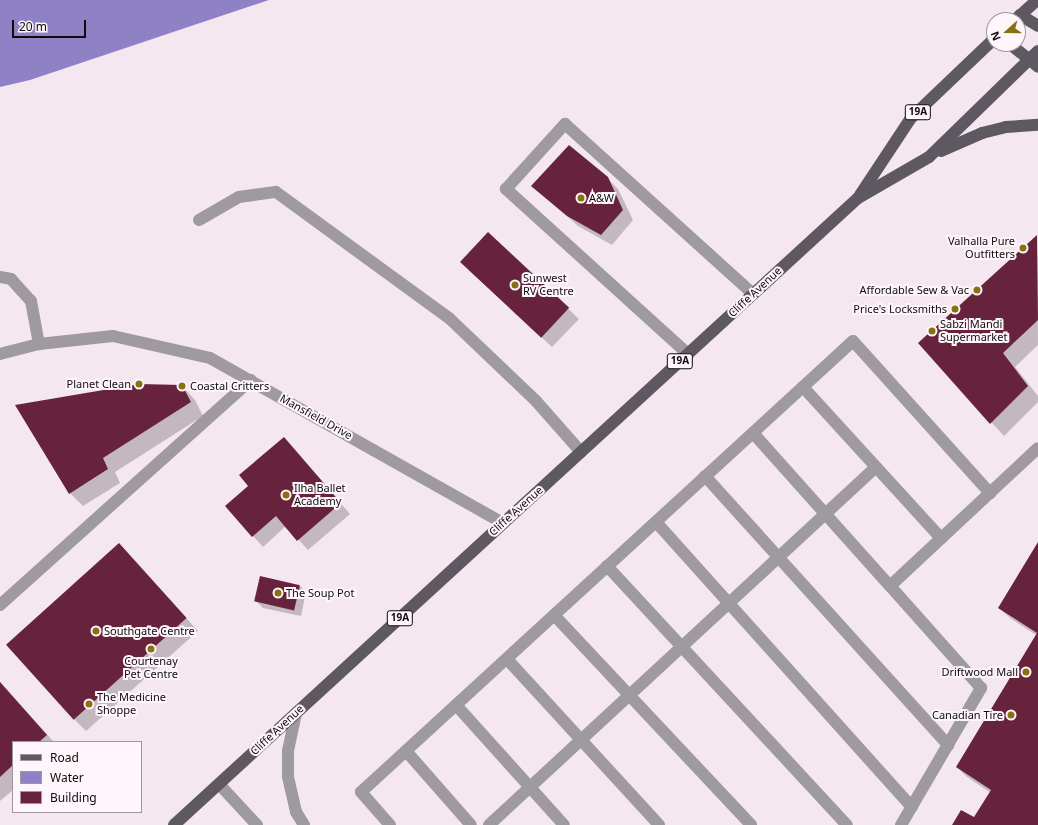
<!DOCTYPE html>
<style>
body{margin:0}
#map{position:relative;width:1038px;height:825px;overflow:hidden;background:#f4e7f0;font-family:"Noto Sans",sans-serif}
div>[style]{position:absolute}
.water>*{inset:0;background:#8f81c5}
.shadow>*{inset:0;background:#0003}
.building>*{inset:0;background:#68233c;transform-origin:0 0}
.minor>*{height:12px;margin:-6px;padding:0 6px;transform-origin:6px;border-radius:6px;background:#9e9a9f}
.major>*{height:12px;margin:-6px;padding:0 6px;transform-origin:6px;border-radius:6px;background:#5e5861}
.dots>*{width:11px;height:11px;translate:-50% -50%;box-sizing:border-box;border:2px solid #fef6fb;border-radius:50%}
span{translate:-50% -50%;white-space:nowrap;text-align:center;line-height:1.15;-webkit-text-stroke:4px #fef6fb;paint-order:stroke}
.shield-label span{padding:1px 3px;background:#fef6fb;border:1px solid;border-radius:3px;-webkit-text-stroke-width:0}
.shield-label{font-size:10px;color:#0f0b0d;font-weight:700}
.poi-label{font-size:11px;color:#0f0b0d}
.left{translate:0 -50%;text-align:left}
.right{translate:-100% -50%;text-align:right}
.street-label{font-size:11px;color:#0f0b0d}
.legend{position:absolute;left:12px;top:741px;width:130px;height:72px;box-sizing:border-box;background:#fef6fb;border:1px solid #9e989c;margin:0;padding:5px 7px;list-style:none;font-size:12px;color:#0f0b0d}
.legend li{display:flex;align-items:center;gap:8px;height:20px}
.legend b{width:20px;border:1px solid #9e989c}
.north{position:absolute;left:986px;top:12px;width:40px;height:40px;box-sizing:border-box;background:#fef6fb;border:1px solid #9e989c;border-radius:50%;rotate:249deg;font-size:11px;font-weight:700;line-height:16px;text-align:center;color:#0f0b0d}
.north::after{content:'';display:block;margin:auto;width:14px;height:18px;background:#897012;clip-path:polygon(50% 0,100% 100%,50% 72%,0 100%)}
.scale{position:absolute;left:12px;top:20px;width:74px;height:18px;box-sizing:border-box;border:2px solid #0f0b0d;border-top:0;padding-left:5px;font-size:12px;line-height:14px;white-space:nowrap;color:#0f0b0d;-webkit-text-stroke:3px #fef6fb;paint-order:stroke}
</style>
<div id="map">
<div class="water">
<div style="clip-path:polygon(0 0,269px 0,30px 80px,0 87px)"></div>
</div>
<div class="shadow">
<div style="clip-path:polygon(607px 178px,618px 189px,633px 220px,612px 245px,578px 226px,533px 186px)"></div>
<div style="clip-path:polygon(488px 233px,579px 319px,552px 347px,471px 272px)"></div>
<div style="clip-path:polygon(1037px 236px,1038px 345px,1015px 367px,1038px 396px,1038px 402px,1004px 436px,919px 343px)"></div>
<div style="clip-path:polygon(182px 386px,195px 400px,203px 416px,115px 472px,120px 483px,83px 506px,70px 493px,16px 406px)"></div>
<div style="clip-path:polygon(284px 438px,350px 514px,308px 550px,286px 526px,263px 547px,226px 506px,250px 486px)"></div>
<div style="clip-path:polygon(119px 544px,198px 631px,86px 731px,73px 718px)"></div>
<div style="clip-path:polygon(1038px 544px,1038px 825px,953px 825px,975px 819px,991px 793px,967px 777px,957px 767px,1036px 635px,1010px 618px,999px 608px)"></div>
<div style="clip-path:polygon(300px 586px,306px 592px,301px 616px,263px 608px,256px 601px)"></div>
<div style="clip-path:polygon(0 682px,54px 742px,13px 742px,13px 790px,0 801px)"></div>
</div>
<div class="building">
<div style="clip-path:polygon(569px 145px,608px 177px,623px 210px,601px 235px,567px 216px,531px 186px)"></div>
<div style="left:488px;top:232px;width:111px;height:41px;rotate:43deg"></div>
<div style="clip-path:polygon(1037px 235px,1038px 320px,1003px 353px,1028px 386px,990px 424px,918px 343px)"></div>
<div style="clip-path:polygon(139px 384px,182px 385px,191px 402px,103px 458px,108px 469px,69px 494px,15px 405px)"></div>
<div style="clip-path:polygon(284px 437px,341px 503px,297px 541px,276px 516px,252px 537px,225px 506px,248px 486px,239px 475px)"></div>
<div style="clip-path:polygon(1038px 542px,1038px 825px,952px 825px,961px 810px,974px 817px,991px 790px,956px 767px,1037px 633px,998px 608px)"></div>
<div style="left:119px;top:543px;width:101px;height:152px;rotate:48deg"></div>
<div style="left:260px;top:576px;width:41px;height:26px;rotate:13deg"></div>
<div style="clip-path:polygon(0 682px,47px 735px,39px 742px,13px 742px,13px 765px,0 777px)"></div>
</div>
<div class="minor">
<div style="left:199px;top:220px;width:46px;rotate:-29.9deg"></div>
<div style="left:239px;top:197px;width:37px;rotate:-8deg"></div>
<div style="left:276px;top:192px;width:215px;rotate:36.1deg"></div>
<div style="left:450px;top:319px;width:119px;rotate:43.6deg"></div>
<div style="left:536px;top:401px;width:68px;rotate:48.6deg"></div>
<div style="left:0;top:277px;width:11px;rotate:10deg"></div>
<div style="left:11px;top:279px;width:30px;rotate:48deg"></div>
<div style="left:31px;top:301px;width:44px;rotate:79.5deg"></div>
<div style="left:0;top:354px;width:40px;rotate:-14.4deg"></div>
<div style="left:39px;top:344px;width:74px;rotate:-6.2deg"></div>
<div style="left:113px;top:336px;width:99px;rotate:12.8deg"></div>
<div style="left:210px;top:358px;width:336px;rotate:29.4deg"></div>
<div style="left:688px;top:354px;width:246px;rotate:-137.8deg"></div>
<div style="left:506px;top:189px;width:88px;rotate:-47.8deg"></div>
<div style="left:565px;top:124px;width:253px;rotate:42.1deg"></div>
<div style="left:803px;top:387px;width:205px;rotate:47.6deg"></div>
<div style="left:753px;top:433px;width:205px;rotate:48.2deg"></div>
<div style="left:705px;top:476px;width:363px;rotate:47.9deg"></div>
<div style="left:656px;top:522px;width:383px;rotate:48.1deg"></div>
<div style="left:607px;top:566px;width:353px;rotate:47.2deg"></div>
<div style="left:0;top:605px;width:337px;rotate:-41.9deg"></div>
<div style="left:554px;top:615px;width:288px;rotate:46.8deg"></div>
<div style="left:507px;top:659px;width:225px;rotate:47.5deg"></div>
<div style="left:456px;top:705px;width:161px;rotate:48deg"></div>
<div style="left:296px;top:713px;width:39px;rotate:102deg"></div>
<div style="left:288px;top:751px;width:26px;rotate:90deg"></div>
<div style="left:288px;top:777px;width:36px;rotate:77deg"></div>
<div style="left:296px;top:812px;width:15px;rotate:58deg"></div>
<div style="left:406px;top:751px;width:98px;rotate:48.7deg"></div>
<div style="left:219px;top:784px;width:56px;rotate:47.2deg"></div>
<div style="left:390px;top:825px;width:44px;rotate:-131.3deg"></div>
<div style="left:361px;top:792px;width:667px;rotate:-42.51deg"></div>
<div style="left:853px;top:341px;width:205px;rotate:48deg"></div>
<div style="left:489px;top:825px;width:527px;rotate:-42.77deg"></div>
<div style="left:901px;top:825px;width:159px;rotate:-59.7deg"></div>
<div style="left:981px;top:688px;width:137px;rotate:-131.7deg"></div>
<div style="left:890px;top:586px;width:202px;rotate:-43deg"></div>
</div>
<div class="major">
<div style="left:1020px;top:15px;width:21px;rotate:31deg"></div>
<div style="left:1015px;top:20px;width:30px;rotate:-42deg"></div>
<div style="left:1010px;top:44px;width:36px;rotate:39deg"></div>
<div style="left:941px;top:151px;width:45px;rotate:-23.7deg"></div>
<div style="left:982px;top:133px;width:25px;rotate:-14deg"></div>
<div style="left:1006px;top:127px;width:32px;rotate:-4deg"></div>
<div style="left:860px;top:195px;width:92px;rotate:-56.5deg"></div>
<div style="left:911px;top:118px;width:115px;rotate:-43.6deg"></div>
<div style="left:174px;top:825px;width:928px;rotate:-42.51deg"></div>
<div style="left:858px;top:198px;width:82px;rotate:-30deg"></div>
<div style="left:929px;top:157px;width:152px;rotate:-44.2deg"></div>
</div>
<div class="dots">
<div style="left:581px;top:198px;background:#897012"></div>
<div style="left:1023px;top:248px;background:#897012"></div>
<div style="left:515px;top:285px;background:#897012"></div>
<div style="left:977px;top:290px;background:#897012"></div>
<div style="left:955px;top:309px;background:#897012"></div>
<div style="left:932px;top:331px;background:#897012"></div>
<div style="left:139px;top:384px;background:#897012"></div>
<div style="left:182px;top:386px;background:#897012"></div>
<div style="left:286px;top:495px;background:#897012"></div>
<div style="left:278px;top:593px;background:#897012"></div>
<div style="left:96px;top:631px;background:#897012"></div>
<div style="left:151px;top:649px;background:#897012"></div>
<div style="left:1026px;top:672px;background:#897012"></div>
<div style="left:89px;top:704px;background:#897012"></div>
<div style="left:1011px;top:715px;background:#897012"></div>
</div>
<div class="shield-label">
<span style="left:918px;top:112px">19A</span>
<span style="left:680px;top:361px">19A</span>
<span style="left:400px;top:618px">19A</span>
</div>
<div class="poi-label">
<span class="left" style="left:589px;top:198px">A&amp;W</span>
<span class="right" style="left:1015px;top:248px">Valhalla Pure<br>Outfitters</span>
<span class="left" style="left:523px;top:285px">Sunwest<br>RV Centre</span>
<span class="right" style="left:969px;top:290px">Affordable Sew &amp; Vac</span>
<span class="right" style="left:947px;top:309px">Price's Locksmiths</span>
<span class="left" style="left:940px;top:331px">Sabzi Mandi<br>Supermarket</span>
<span class="right" style="left:131px;top:384px">Planet Clean</span>
<span class="left" style="left:190px;top:386px">Coastal Critters</span>
<span class="left" style="left:294px;top:495px">Ilha Ballet<br>Academy</span>
<span class="left" style="left:286px;top:593px">The Soup Pot</span>
<span class="left" style="left:104px;top:631px">Southgate Centre</span>
<span style="left:151px;top:668px">Courtenay<br>Pet Centre</span>
<span class="right" style="left:1018px;top:672px">Driftwood Mall</span>
<span class="left" style="left:97px;top:704px">The Medicine<br>Shoppe</span>
<span class="right" style="left:1003px;top:715px">Canadian Tire</span>
</div>
<div class="street-label">
<span style="left:755px;top:292px;rotate:-43deg">Cliffe Avenue</span>
<span style="left:316px;top:417px;rotate:29deg">Mansfield Drive</span>
<span style="left:516px;top:511px;rotate:-42deg">Cliffe Avenue</span>
<span style="left:277px;top:730px;rotate:-43deg">Cliffe Avenue</span>
</div>
<ul class="legend">
<li><b style="height:5px;background:#5e5861"></b>Road</li>
<li><b style="height:11px;background:#8f81c5"></b>Water</li>
<li><b style="height:11px;background:#68233c"></b>Building</li>
</ul>
<div class="north">N</div>
<div class="scale">20 m</div>
</div>
